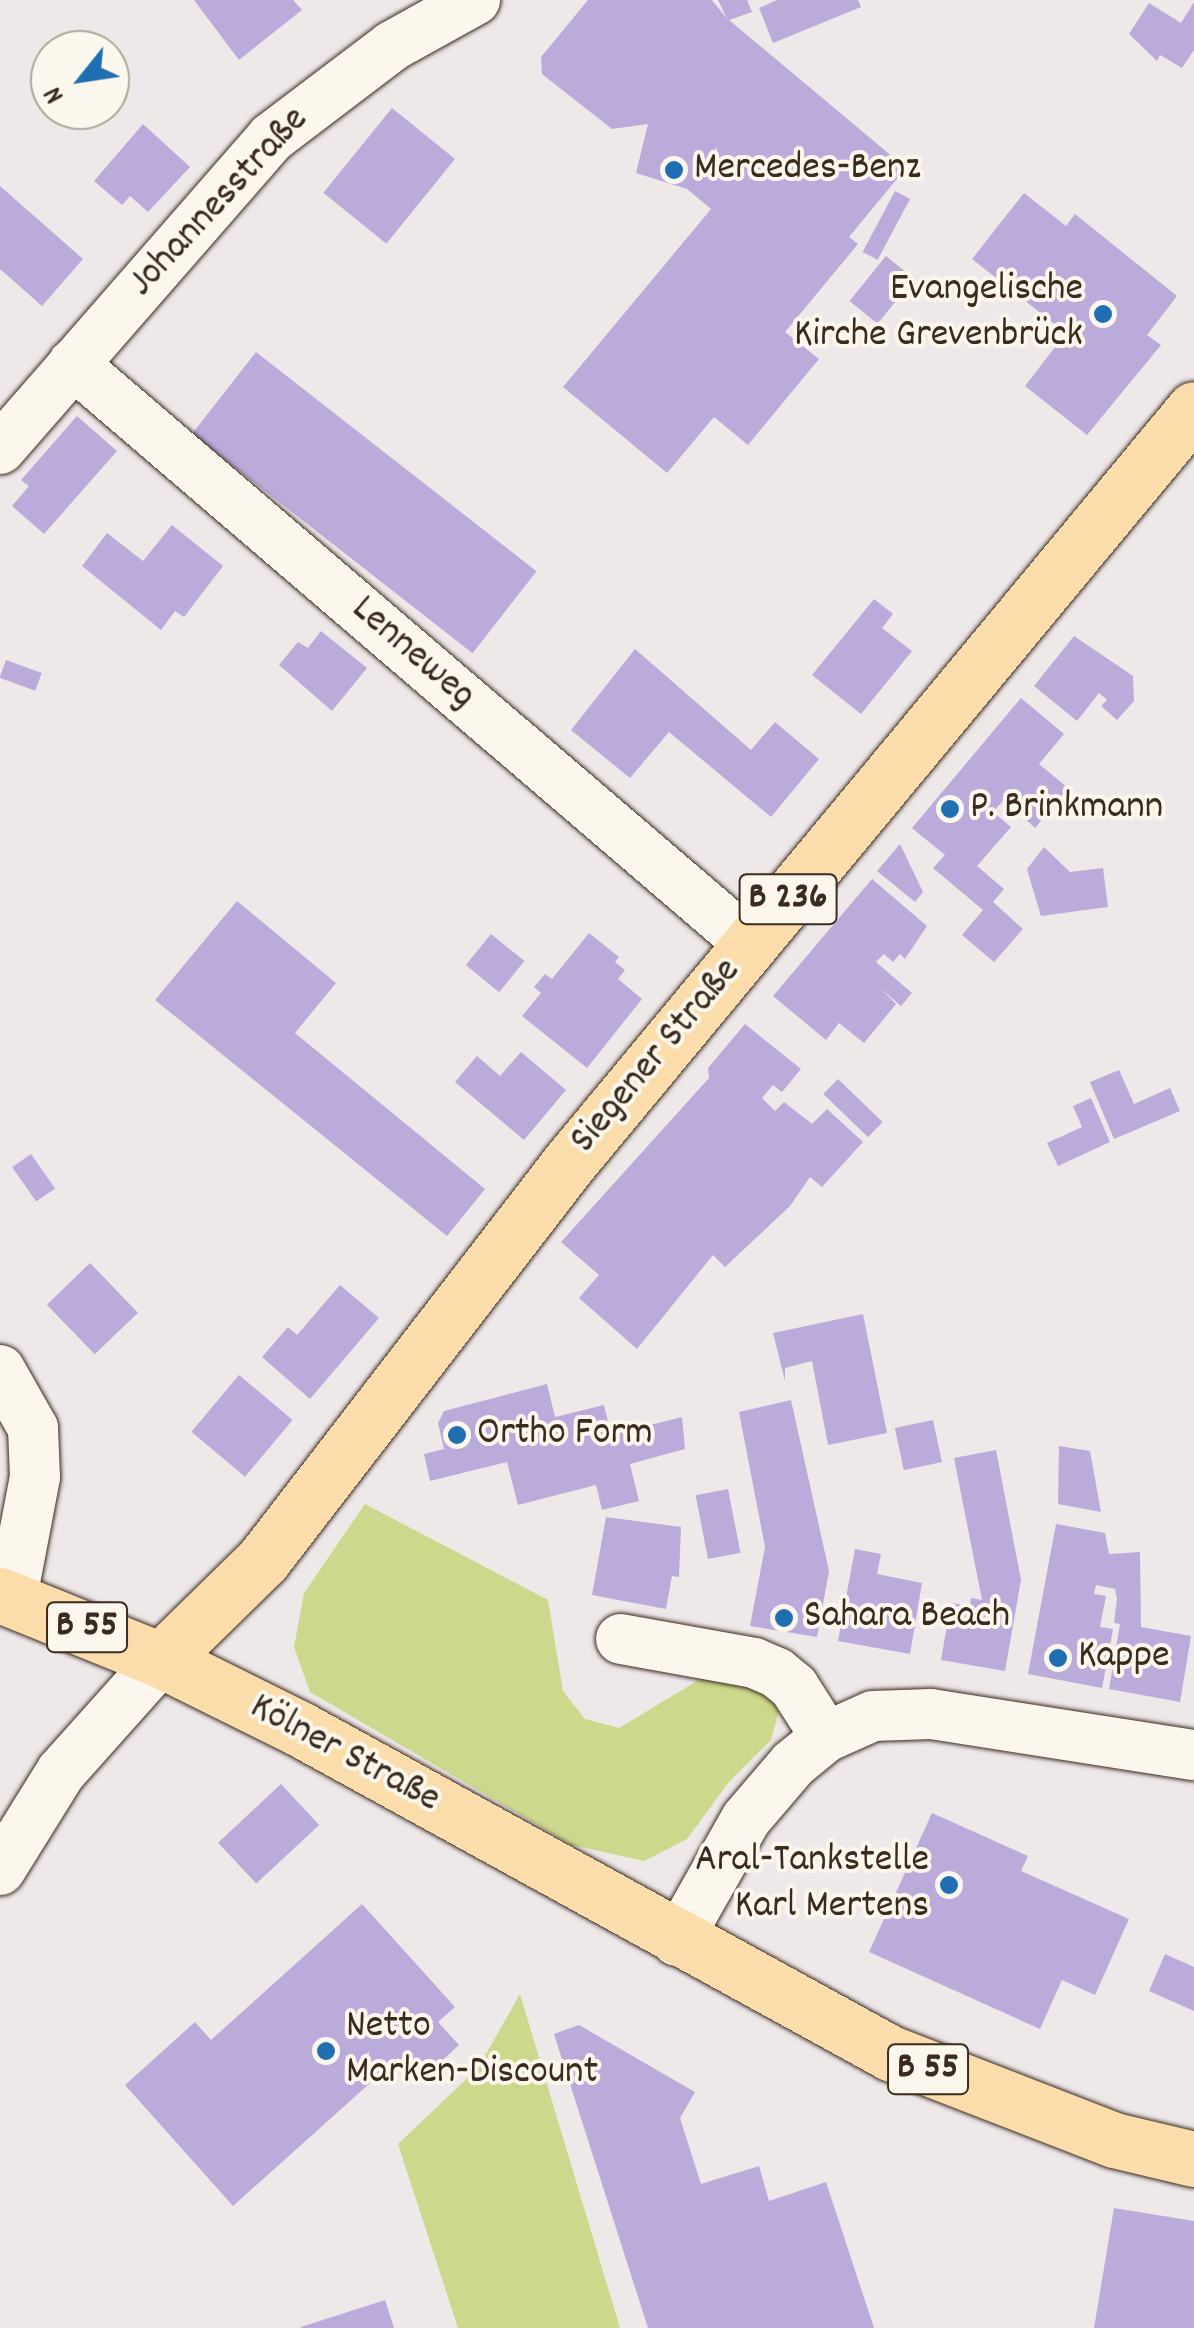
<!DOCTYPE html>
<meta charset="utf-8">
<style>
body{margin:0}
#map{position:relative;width:1194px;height:2328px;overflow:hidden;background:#eee8e9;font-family:Dekko,sans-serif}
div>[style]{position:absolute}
.green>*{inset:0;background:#ccd88c}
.building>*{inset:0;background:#bbabdb;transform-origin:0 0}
.roads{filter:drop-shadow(0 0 2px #3b2a1e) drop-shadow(0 0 2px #3b2a1e)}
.minor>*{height:50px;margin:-25px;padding:0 25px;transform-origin:25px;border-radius:25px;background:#fbf7ec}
.major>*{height:55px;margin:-27.5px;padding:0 27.5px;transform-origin:27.5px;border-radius:27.5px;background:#fbddab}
.dots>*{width:28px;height:28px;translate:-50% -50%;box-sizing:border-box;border:5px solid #fbf7ec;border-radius:50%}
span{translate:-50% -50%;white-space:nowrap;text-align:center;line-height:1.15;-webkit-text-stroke:8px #fbf7ec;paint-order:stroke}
.shield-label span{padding:2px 8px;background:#fbf7ec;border:2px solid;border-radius:8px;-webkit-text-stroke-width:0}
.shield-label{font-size:38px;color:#3b2a1e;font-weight:700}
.poi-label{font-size:40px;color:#3b2a1e}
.left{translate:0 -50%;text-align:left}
.right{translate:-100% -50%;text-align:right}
.street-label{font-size:40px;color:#3b2a1e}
.north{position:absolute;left:30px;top:30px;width:100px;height:100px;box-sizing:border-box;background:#fbf7ec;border:2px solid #aea59a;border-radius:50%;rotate:240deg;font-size:28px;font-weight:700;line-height:40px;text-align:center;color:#3b2a1e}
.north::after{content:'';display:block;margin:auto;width:35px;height:45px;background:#1f6fb2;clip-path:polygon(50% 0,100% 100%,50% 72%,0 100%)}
</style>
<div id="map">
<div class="green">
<div style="clip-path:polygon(365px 1504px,548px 1600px,563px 1691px,585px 1719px,619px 1728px,707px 1675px,764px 1685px,780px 1706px,771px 1740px,729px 1782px,687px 1839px,644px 1861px,572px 1845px,310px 1692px,294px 1647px,304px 1593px)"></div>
<div style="clip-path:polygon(520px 1994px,620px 2328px,458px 2328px,398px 2144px,478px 2068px)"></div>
</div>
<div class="building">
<div style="clip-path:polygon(194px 0,293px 0,302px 10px,239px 60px)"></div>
<div style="clip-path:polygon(588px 0,712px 0,727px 19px,718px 0,747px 0,752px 12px,729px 20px,906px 168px,849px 237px,858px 244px,785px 332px,819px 359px,748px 445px,714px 417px,667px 473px,563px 387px,711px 209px,687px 189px,636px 173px,648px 124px,612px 129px,542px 74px,541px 57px)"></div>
<div style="clip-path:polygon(777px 0,858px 0,861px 7px,773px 43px,759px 8px)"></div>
<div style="clip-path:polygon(1194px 2px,1194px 50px,1182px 68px,1160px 55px,1157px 61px,1129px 34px,1149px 3px,1181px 23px)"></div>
<div style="left:392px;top:108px;width:81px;height:109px;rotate:39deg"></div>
<div style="clip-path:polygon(143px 124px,190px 167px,148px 212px,130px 196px,122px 205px,94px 181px)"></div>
<div style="clip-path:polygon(0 186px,83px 259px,42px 306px,0 269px)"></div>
<div style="left:895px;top:191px;width:17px;height:69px;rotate:28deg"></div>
<div style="clip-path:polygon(1024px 193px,1066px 226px,1075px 214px,1177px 296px,1147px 335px,1161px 345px,1087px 435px,1025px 386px,1066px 333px,972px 259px)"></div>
<div style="left:886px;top:256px;width:36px;height:58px;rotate:39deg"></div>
<div style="left:256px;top:352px;width:356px;height:104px;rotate:38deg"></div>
<div style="clip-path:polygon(77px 416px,117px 451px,44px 534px,12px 506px,29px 486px,21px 480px)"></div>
<div style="clip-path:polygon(172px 525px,223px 566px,184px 617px,175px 611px,161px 630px,82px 566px,107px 533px,143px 561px)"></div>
<div style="clip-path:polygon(874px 599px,893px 614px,882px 628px,912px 651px,861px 714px,812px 675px)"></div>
<div style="clip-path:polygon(321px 631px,367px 668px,332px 711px,279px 665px,298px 642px,308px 648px)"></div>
<div style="clip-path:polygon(1074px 636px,1133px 676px,1134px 701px,1117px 720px,1101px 706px,1107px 700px,1099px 693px,1077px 721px,1034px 686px)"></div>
<div style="clip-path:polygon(635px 649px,751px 750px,775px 722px,819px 759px,771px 817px,669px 732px,630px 778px,571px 730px)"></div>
<div style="left:6px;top:660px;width:38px;height:19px;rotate:20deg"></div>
<div style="clip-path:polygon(1021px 698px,1064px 734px,1039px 764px,1068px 788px,1035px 828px,1004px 800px,993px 812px,1011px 827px,977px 866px,1004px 889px,993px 902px,1023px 929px,994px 962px,962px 935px,983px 910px,933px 868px,945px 855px,912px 828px)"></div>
<div style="clip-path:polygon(900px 844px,923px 892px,915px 902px,877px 871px)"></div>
<div style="clip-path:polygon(1044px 847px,1070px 872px,1103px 868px,1108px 907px,1041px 916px,1027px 869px)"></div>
<div style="clip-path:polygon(872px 879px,927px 926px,905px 959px,900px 954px,893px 962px,884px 954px,876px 962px,912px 993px,901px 1006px,880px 988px,896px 1004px,864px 1043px,839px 1023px,826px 1040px,773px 996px)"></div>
<div style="clip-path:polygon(237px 901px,336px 983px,295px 1033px,485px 1189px,447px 1236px,155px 1000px)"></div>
<div style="clip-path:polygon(589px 933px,619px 957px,615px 962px,625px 970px,618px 979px,642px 999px,587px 1068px,522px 1016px,541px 993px,534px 987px,545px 974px,552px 979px)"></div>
<div style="left:491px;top:934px;width:43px;height:40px;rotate:39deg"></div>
<div style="clip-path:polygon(745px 1024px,801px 1069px,782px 1092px,773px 1085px,762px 1098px,775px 1111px,784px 1102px,812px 1124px,827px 1109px,863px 1142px,822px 1187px,810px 1177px,790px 1206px,725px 1267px,713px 1255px,637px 1349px,579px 1298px,599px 1275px,561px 1242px,709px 1078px,708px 1068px)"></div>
<div style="clip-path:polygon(521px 1052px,566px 1090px,524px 1140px,455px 1082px,477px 1056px,500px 1076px)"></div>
<div style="clip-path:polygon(1119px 1070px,1134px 1104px,1170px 1088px,1180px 1111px,1114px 1139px,1090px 1082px)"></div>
<div style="left:838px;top:1079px;width:62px;height:21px;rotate:44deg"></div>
<div style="clip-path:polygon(1091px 1098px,1110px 1142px,1058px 1166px,1047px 1143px,1082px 1127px,1073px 1106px)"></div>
<div style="left:31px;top:1154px;width:42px;height:23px;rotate:55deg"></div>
<div style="left:90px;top:1263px;width:69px;height:60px;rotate:46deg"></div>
<div style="clip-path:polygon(340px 1285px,379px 1318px,310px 1399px,262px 1357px,288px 1327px,297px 1335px)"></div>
<div style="clip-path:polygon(863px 1314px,887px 1433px,828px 1445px,812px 1361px,785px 1368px,785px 1381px,773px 1333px)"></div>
<div style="left:239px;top:1375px;width:70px;height:74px;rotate:40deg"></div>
<div style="clip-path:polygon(547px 1384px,555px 1417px,604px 1405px,611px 1435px,682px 1417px,685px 1449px,630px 1464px,639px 1501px,602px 1510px,596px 1485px,518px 1505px,507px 1462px,430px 1481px,424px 1454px,444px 1449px,438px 1423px,444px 1411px)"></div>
<div style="clip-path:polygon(791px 1400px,829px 1571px,817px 1637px,750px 1626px,765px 1547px,739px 1412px)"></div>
<div style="left:933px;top:1420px;width:43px;height:39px;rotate:78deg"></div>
<div style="clip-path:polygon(1059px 1446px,1090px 1451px,1101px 1512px,1058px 1504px)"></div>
<div style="clip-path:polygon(996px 1450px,1021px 1580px,1005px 1671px,941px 1660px,951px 1603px,970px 1606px,971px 1598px,982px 1600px,954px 1458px)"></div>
<div style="left:728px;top:1489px;width:65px;height:33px;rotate:79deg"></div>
<div style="clip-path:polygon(606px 1517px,681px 1527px,679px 1577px,672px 1576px,666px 1609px,592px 1595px)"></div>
<div style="clip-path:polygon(1056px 1524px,1105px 1533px,1109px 1554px,1140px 1552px,1141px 1627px,1191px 1636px,1180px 1702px,1109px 1689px,1120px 1624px,1114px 1623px,1117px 1599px,1115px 1589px,1096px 1585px,1094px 1594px,1106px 1596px,1100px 1627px,1113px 1629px,1102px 1688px,1028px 1674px)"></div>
<div style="clip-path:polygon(855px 1549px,881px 1554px,877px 1574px,922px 1583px,910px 1654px,838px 1641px)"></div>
<div style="left:281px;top:1784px;width:56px;height:86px;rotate:47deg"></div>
<div style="clip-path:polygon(932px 1813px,1028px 1856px,1021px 1871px,1129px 1919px,1095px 1995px,1062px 1980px,1040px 2029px,869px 1952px)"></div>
<div style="clip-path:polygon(362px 1904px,455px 2007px,438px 2022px,459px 2045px,419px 2082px,398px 2058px,233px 2206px,125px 2085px,195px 2022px,211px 2040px)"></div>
<div style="clip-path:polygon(1165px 1954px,1194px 1967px,1194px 2011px,1149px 1991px)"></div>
<div style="clip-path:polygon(579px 2025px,695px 2092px,680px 2118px,701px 2184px,759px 2166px,769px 2201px,826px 2182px,874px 2328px,648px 2328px,554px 2034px)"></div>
<div style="clip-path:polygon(1114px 2208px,1194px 2221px,1194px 2328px,1094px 2328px)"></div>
<div style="clip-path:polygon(385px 2300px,394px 2328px,301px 2328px,301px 2327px)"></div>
</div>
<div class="roads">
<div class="minor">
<div style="left:73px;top:364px;width:891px;rotate:40.59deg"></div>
<div style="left:0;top:449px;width:413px;rotate:-48.9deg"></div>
<div style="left:271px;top:138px;width:152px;rotate:-37.2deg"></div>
<div style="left:392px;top:46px;width:95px;rotate:-29deg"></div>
<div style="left:0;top:1370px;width:67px;rotate:60.4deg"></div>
<div style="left:33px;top:1428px;width:49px;rotate:87.7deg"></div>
<div style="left:35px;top:1477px;width:123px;rotate:100.8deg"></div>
<div style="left:621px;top:1639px;width:135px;rotate:10.2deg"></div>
<div style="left:754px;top:1663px;width:25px;rotate:23deg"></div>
<div style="left:777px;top:1673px;width:22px;rotate:39deg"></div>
<div style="left:794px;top:1687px;width:59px;rotate:57.4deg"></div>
<div style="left:0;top:1870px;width:115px;rotate:-58.1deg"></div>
<div style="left:61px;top:1772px;width:150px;rotate:-48.2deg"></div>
<div style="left:677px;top:1941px;width:140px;rotate:-60.5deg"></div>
<div style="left:746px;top:1819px;width:72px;rotate:-49.5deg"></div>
<div style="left:793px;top:1764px;width:43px;rotate:-39.3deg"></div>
<div style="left:826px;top:1737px;width:51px;rotate:-24.1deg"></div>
<div style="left:873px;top:1716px;width:58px;rotate:-2deg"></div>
<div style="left:931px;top:1714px;width:266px;rotate:8.9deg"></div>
</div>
<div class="major">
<div style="left:0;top:1595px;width:174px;rotate:22deg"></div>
<div style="left:161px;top:1660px;width:155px;rotate:26.4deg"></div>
<div style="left:300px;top:1729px;width:673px;rotate:28.77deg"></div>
<div style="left:890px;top:2053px;width:240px;rotate:21.2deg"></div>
<div style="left:1114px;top:2140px;width:82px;rotate:13.4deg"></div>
<div style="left:161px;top:1660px;width:143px;rotate:-44.4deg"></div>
<div style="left:263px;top:1560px;width:501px;rotate:-52.38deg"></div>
<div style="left:569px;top:1163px;width:979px;rotate:-50.34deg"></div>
</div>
</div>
<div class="dots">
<div style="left:674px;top:170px;background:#1f6fb2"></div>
<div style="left:1103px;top:314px;background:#1f6fb2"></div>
<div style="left:950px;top:809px;background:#1f6fb2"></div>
<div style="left:457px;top:1435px;background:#1f6fb2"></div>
<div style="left:784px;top:1618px;background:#1f6fb2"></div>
<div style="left:1058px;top:1658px;background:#1f6fb2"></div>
<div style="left:949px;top:1885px;background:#1f6fb2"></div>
<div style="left:326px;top:2051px;background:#1f6fb2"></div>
</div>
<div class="shield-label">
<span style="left:788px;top:899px">B 236</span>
<span style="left:87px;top:1627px">B 55</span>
<span style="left:928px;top:2069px">B 55</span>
</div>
<div class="poi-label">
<span class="left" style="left:694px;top:170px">Mercedes-Benz</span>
<span class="right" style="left:1083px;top:314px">Evangelische<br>Kirche Grevenbrück</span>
<span class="left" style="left:970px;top:809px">P. Brinkmann</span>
<span class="left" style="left:477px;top:1435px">Ortho Form</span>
<span class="left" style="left:804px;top:1618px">Sahara Beach</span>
<span class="left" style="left:1078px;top:1658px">Kappe</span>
<span class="right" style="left:929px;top:1885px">Aral-Tankstelle<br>Karl Mertens</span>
<span class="left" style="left:346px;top:2051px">Netto<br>Marken-Discount</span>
</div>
<div class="street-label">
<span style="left:220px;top:203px;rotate:-47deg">Johannesstraße</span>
<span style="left:412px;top:654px;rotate:41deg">Lenneweg</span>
<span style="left:657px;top:1057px;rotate:-50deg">Siegener Straße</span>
<span style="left:344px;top:1755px;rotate:28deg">Kölner Straße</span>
</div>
<div class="north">N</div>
</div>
